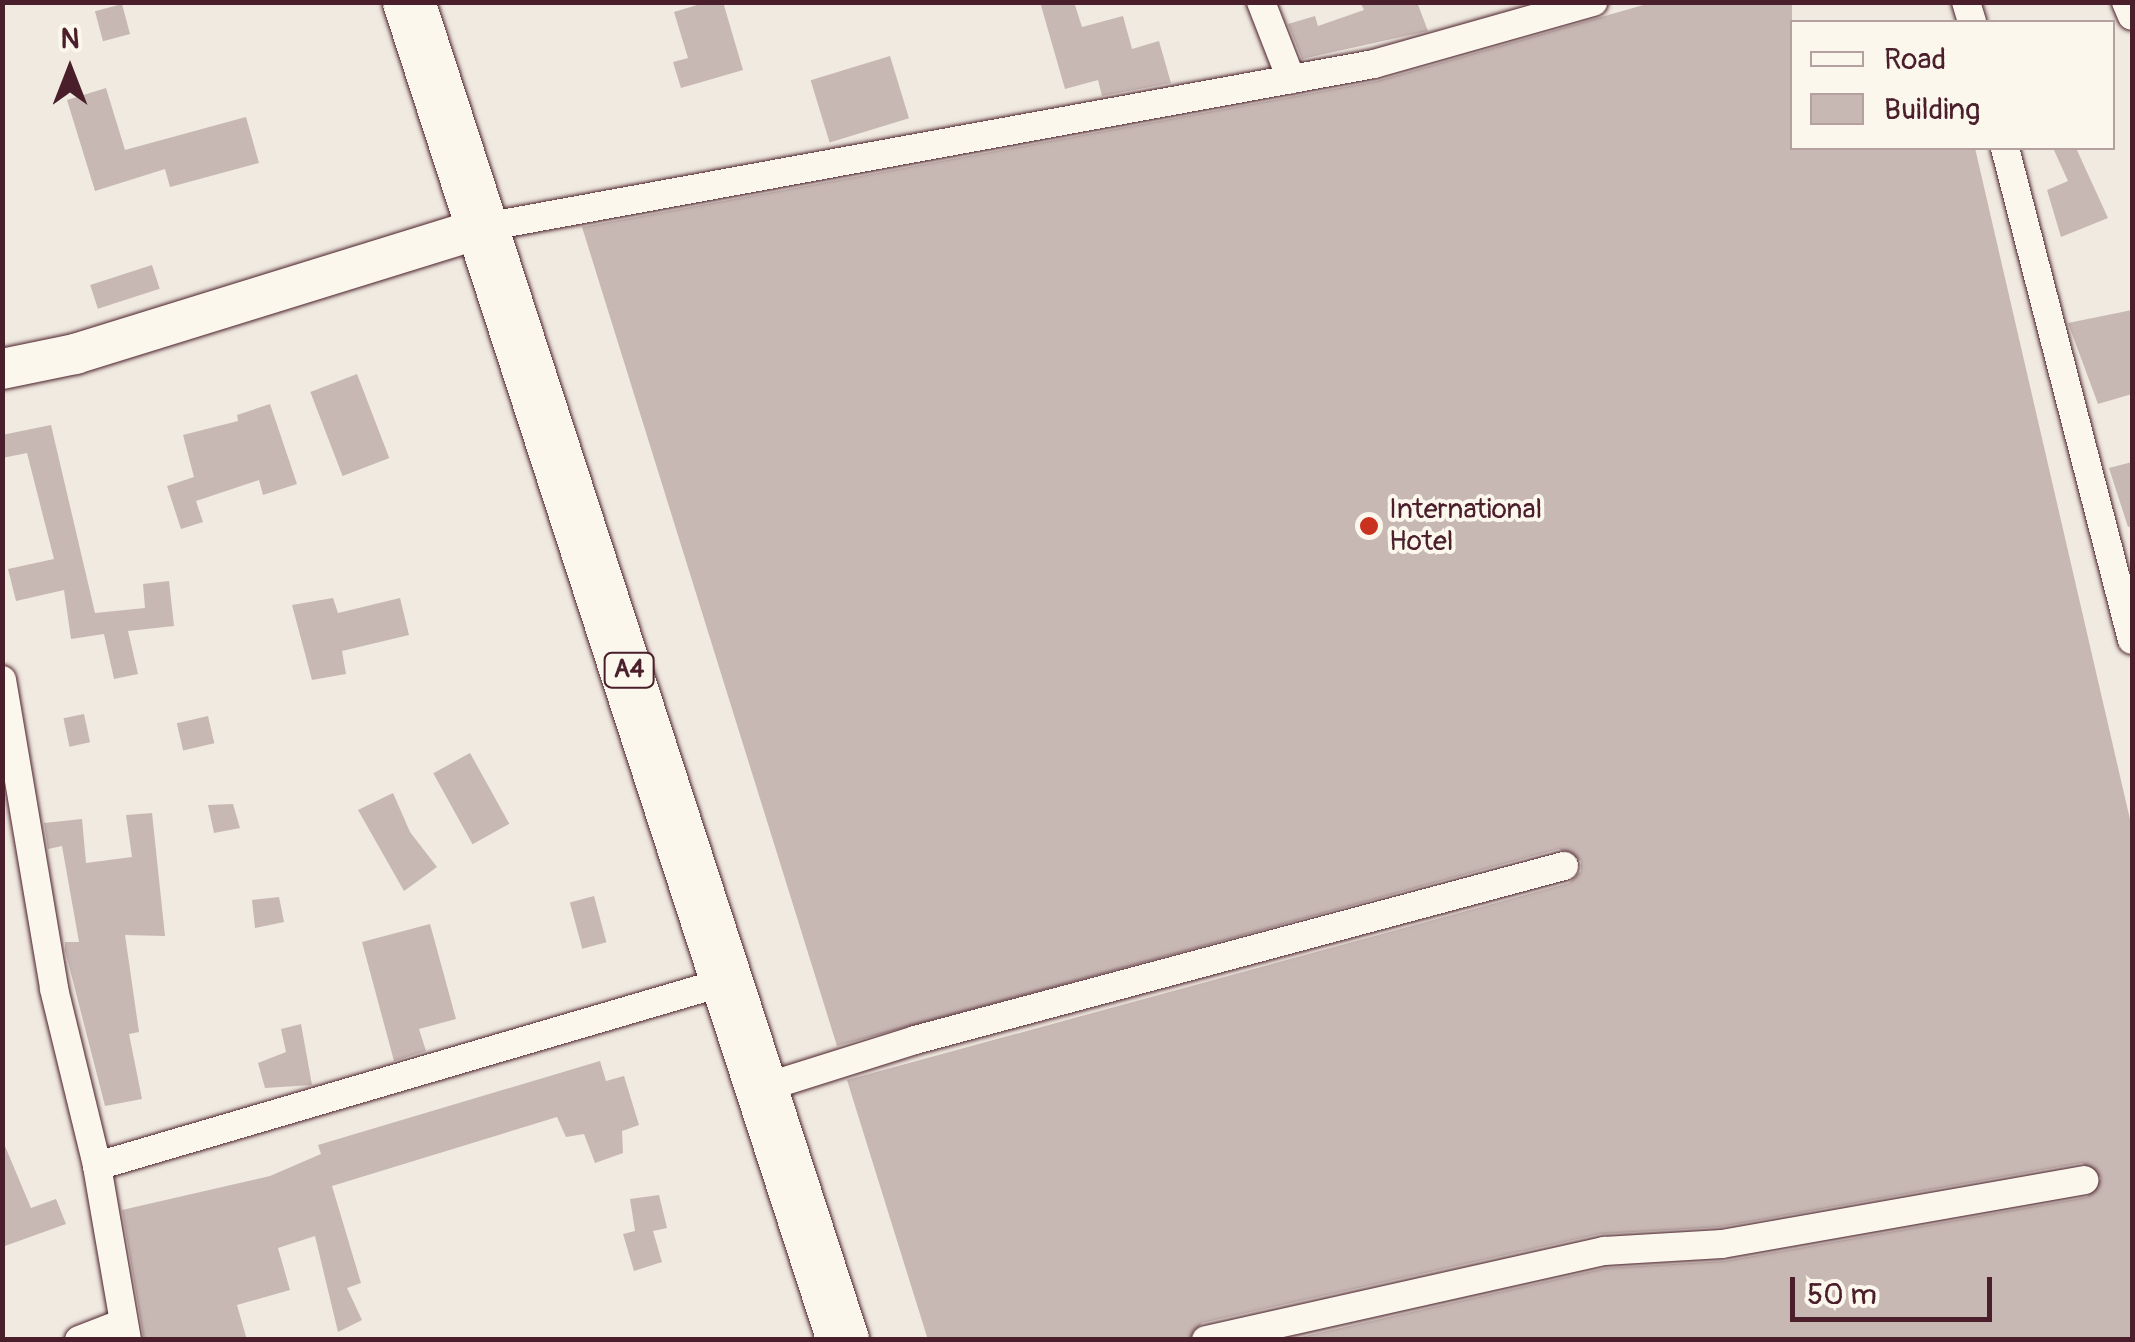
<!DOCTYPE html>
<style>
body{margin:0}
#map{position:relative;width:2135px;height:1342px;overflow:hidden;background:#f0eae0;font-family:Pangolin,sans-serif}
div>[style]{position:absolute}
.building>*{inset:0;background:#c8b8b3;transform-origin:0 0}
.roads{filter:drop-shadow(0 0 2px #4a1f2b) drop-shadow(0 0 2px #4a1f2b)}
.street>*{height:28px;margin:-14px;padding:0 14px;transform-origin:14px;border-radius:14px;background:#fbf7ec}
.secondary>*{height:40px;margin:-20px;padding:0 20px;transform-origin:20px;border-radius:20px;background:#fbf7ec}
.highway>*{height:52px;margin:-26px;padding:0 26px;transform-origin:26px;border-radius:26px;background:#fbf7ec}
.dots>*{width:28px;height:28px;translate:-50% -50%;box-sizing:border-box;border:5px solid #fbf7ec;border-radius:50%}
span{translate:-50% -50%;white-space:nowrap;text-align:center;line-height:1.15;-webkit-text-stroke:8px #fbf7ec;paint-order:stroke}
.shield-label span{padding:2px 8px;background:#fbf7ec;border:2px solid;border-radius:8px;-webkit-text-stroke-width:0}
.shield-label{font-size:25px;color:#4a1f2b;font-weight:700}
.poi-label{font-size:28px;color:#4a1f2b}
.left{translate:0 -50%;text-align:left}
.frame{position:absolute;inset:0;border:5px solid #4a1f2b;pointer-events:none}
.legend{position:absolute;left:1790px;top:20px;width:325px;height:130px;box-sizing:border-box;background:#fbf7ec;border:2px solid #b4a19f;margin:0;padding:12px 18px;list-style:none;font-size:30px;color:#4a1f2b}
.legend li{display:flex;align-items:center;gap:20px;height:50px}
.legend b{width:50px;border:2px solid #b4a19f}
.north{position:absolute;left:20px;top:20px;width:100px;height:100px;-webkit-text-stroke:8px #fbf7ec;paint-order:stroke;rotate:0deg;font-size:28px;font-weight:700;line-height:40px;text-align:center;color:#4a1f2b}
.north::after{content:'';display:block;margin:auto;width:35px;height:45px;background:#4a1f2b;clip-path:polygon(50% 0,100% 100%,50% 72%,0 100%)}
.scale{position:absolute;left:1790px;top:1277px;width:202px;height:45px;box-sizing:border-box;border:5px solid #4a1f2b;border-top:0;padding-left:12px;font-size:30px;line-height:35px;white-space:nowrap;color:#4a1f2b;-webkit-text-stroke:8px #fbf7ec;paint-order:stroke}
</style>
<div id="map">
<div class="building">
<div style="clip-path:polygon(707px 2px,723px 2px,743px 70px,681px 88px,673px 62px,688px 58px,674px 12px)"></div>
<div style="clip-path:polygon(1040px 2px,1074px 2px,1082px 27px,1123px 16px,1132px 49px,1159px 41px,1171px 83px,1102px 96px,1098px 80px,1065px 89px)"></div>
<div style="clip-path:polygon(1360px 2px,1417px 2px,1428px 31px,1302px 59px,1288px 24px,1315px 16px,1318px 26px,1364px 10px)"></div>
<div style="clip-path:polygon(1654px 2px,1792px 2px,1792px 148px,1975px 148px,2132px 828px,2132px 1340px,1288px 1340px,1606px 1268px,1725px 1261px,2087px 1197px,2101px 1178px,2082px 1163px,1720px 1227px,1600px 1234px,1202px 1323px,1189px 1340px,928px 1340px,847px 1080px,1569px 883px,1581px 871px,1581px 861px,1559px 849px,837px 1046px,582px 227px,1377px 81px)"></div>
<div style="left:122px;top:4px;width:31px;height:28px;rotate:75deg"></div>
<div style="left:890px;top:56px;width:65px;height:83px;rotate:73deg"></div>
<div style="clip-path:polygon(106px 88px,125px 150px,246px 117px,259px 163px,170px 187px,165px 169px,95px 191px,67px 100px)"></div>
<div style="clip-path:polygon(2053px 148px,2076px 148px,2108px 218px,2061px 237px,2047px 190px,2068px 181px)"></div>
<div style="left:152px;top:265px;width:25px;height:65px;rotate:72deg"></div>
<div style="clip-path:polygon(2132px 310px,2132px 394px,2098px 404px,2068px 323px)"></div>
<div style="left:357px;top:374px;width:90px;height:50px;rotate:69deg"></div>
<div style="clip-path:polygon(270px 404px,297px 484px,263px 495px,259px 480px,196px 501px,203px 522px,181px 529px,167px 486px,194px 477px,183px 435px,238px 421px,237px 415px)"></div>
<div style="clip-path:polygon(51px 425px,95px 613px,145px 608px,143px 584px,169px 581px,174px 626px,128px 631px,138px 674px,114px 679px,104px 634px,71px 639px,64px 590px,16px 601px,8px 569px,54px 559px,27px 453px,2px 458px,2px 435px)"></div>
<div style="clip-path:polygon(2132px 462px,2132px 526px,2128px 527px,2109px 468px)"></div>
<div style="clip-path:polygon(333px 598px,338px 613px,400px 598px,409px 635px,342px 651px,346px 674px,312px 680px,292px 605px)"></div>
<div style="left:84px;top:714px;width:29px;height:21px;rotate:78deg"></div>
<div style="left:208px;top:716px;width:28px;height:32px;rotate:77deg"></div>
<div style="left:470px;top:753px;width:81px;height:42px;rotate:61deg"></div>
<div style="clip-path:polygon(393px 793px,410px 832px,437px 867px,404px 891px,358px 810px)"></div>
<div style="clip-path:polygon(233px 804px,240px 828px,214px 833px,208px 805px)"></div>
<div style="clip-path:polygon(152px 813px,165px 936px,125px 935px,139px 1032px,129px 1034px,142px 1099px,105px 1106px,65px 950px,65px 942px,79px 942px,62px 846px,48px 849px,44px 823px,82px 819px,86px 863px,132px 857px,126px 815px)"></div>
<div style="left:594px;top:896px;width:48px;height:25px;rotate:75deg"></div>
<div style="clip-path:polygon(279px 897px,284px 922px,255px 928px,252px 900px)"></div>
<div style="clip-path:polygon(430px 924px,456px 1019px,419px 1029px,426px 1051px,394px 1061px,362px 942px)"></div>
<div style="clip-path:polygon(301px 1024px,312px 1085px,265px 1088px,258px 1063px,286px 1052px,281px 1029px)"></div>
<div style="clip-path:polygon(600px 1061px,606px 1081px,624px 1076px,639px 1125px,622px 1131px,623px 1153px,595px 1163px,584px 1134px,566px 1137px,557px 1117px,332px 1186px,361px 1283px,347px 1288px,362px 1320px,338px 1332px,315px 1236px,278px 1248px,290px 1290px,237px 1305px,247px 1340px,144px 1340px,122px 1210px,270px 1176px,321px 1154px,318px 1145px)"></div>
<div style="clip-path:polygon(2px 1139px,31px 1208px,56px 1199px,66px 1224px,2px 1247px)"></div>
<div style="clip-path:polygon(659px 1195px,667px 1228px,653px 1231px,662px 1262px,634px 1271px,623px 1234px,635px 1231px,630px 1199px)"></div>
</div>
<div class="roads">
<div class="street">
<div style="left:1261px;top:2px;width:83px;rotate:68.7deg"></div>
<div style="left:1966px;top:2px;width:21px;rotate:73deg"></div>
<div style="left:2126px;top:2px;width:15px;rotate:67deg"></div>
<div style="left:2005px;top:148px;width:508px;rotate:75.53deg"></div>
<div style="left:485px;top:227px;width:904px;rotate:-10.39deg"></div>
<div style="left:1374px;top:64px;width:228px;rotate:-15.8deg"></div>
<div style="left:2px;top:680px;width:313px;rotate:80.4deg"></div>
<div style="left:54px;top:989px;width:182px;rotate:76.3deg"></div>
<div style="left:97px;top:1166px;width:177px;rotate:80.2deg"></div>
<div style="left:763px;top:1088px;width:159px;rotate:-17.5deg"></div>
<div style="left:915px;top:1040px;width:672px;rotate:-15.01deg"></div>
<div style="left:97px;top:1166px;width:661px;rotate:-16.35deg"></div>
<div style="left:79px;top:1340px;width:47px;rotate:-21.1deg"></div>
<div style="left:1206px;top:1340px;width:408px;rotate:-12.6deg"></div>
<div style="left:1604px;top:1251px;width:118px;rotate:-3.4deg"></div>
<div style="left:1722px;top:1244px;width:368px;rotate:-10deg"></div>
</div>
<div class="secondary">
<div style="left:2px;top:369px;width:75px;rotate:-11.6deg"></div>
<div style="left:75px;top:354px;width:429px;rotate:-17.2deg"></div>
</div>
<div class="highway">
<div style="left:409px;top:2px;width:1407px;rotate:72.03deg"></div>
</div>
</div>
<div class="dots">
<div style="left:1369px;top:526px;background:#c8321e"></div>
</div>
<div class="shield-label">
<span style="left:629px;top:670px">A4</span>
</div>
<div class="poi-label">
<span class="left" style="left:1389px;top:526px">International<br>Hotel</span>
</div>
<div class="frame"></div>
<ul class="legend">
<li><b style="height:12px;background:#fbf7ec"></b>Road</li>
<li><b style="height:28px;background:#c8b8b3"></b>Building</li>
</ul>
<div class="north">N</div>
<div class="scale">50 m</div>
</div>
